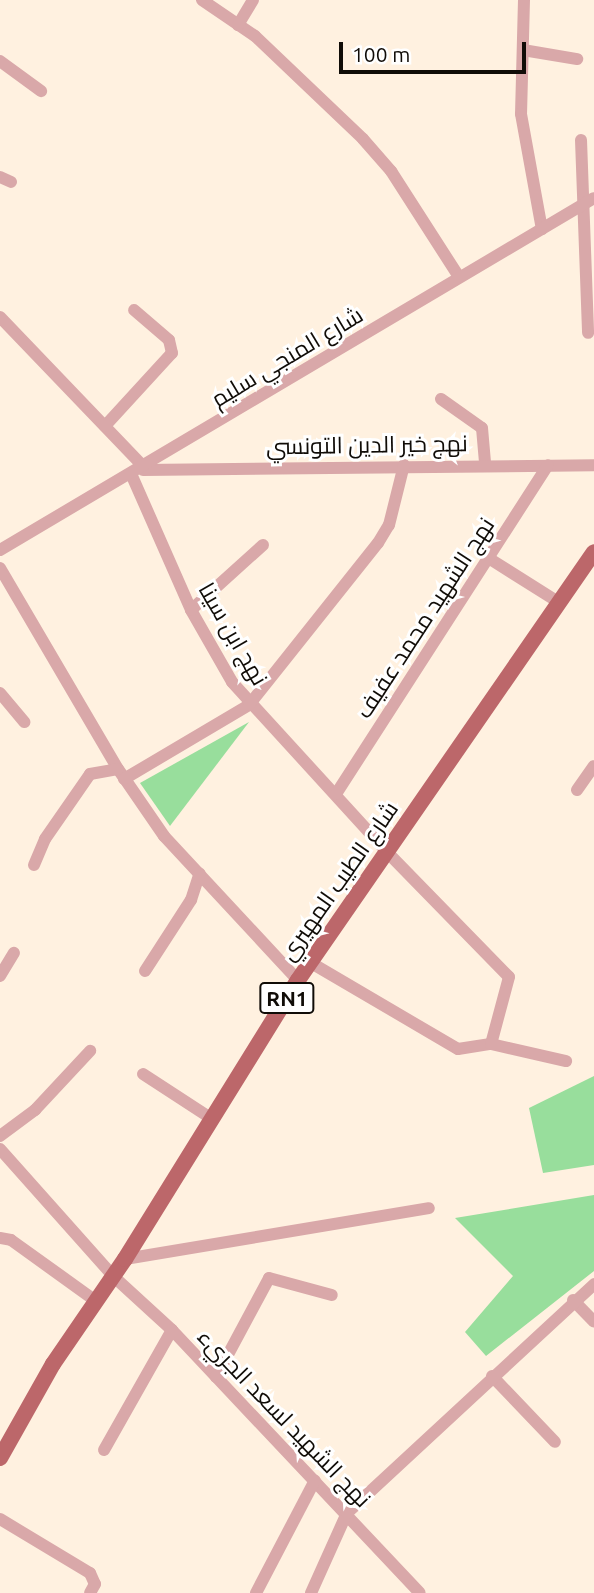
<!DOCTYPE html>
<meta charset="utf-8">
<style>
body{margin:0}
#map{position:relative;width:594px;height:1593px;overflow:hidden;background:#fff1e0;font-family:Ubuntu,Cairo,sans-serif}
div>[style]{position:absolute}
.green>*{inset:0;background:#98de9c}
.minor>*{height:12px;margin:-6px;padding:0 6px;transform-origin:6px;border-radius:6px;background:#d9a8a9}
.major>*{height:16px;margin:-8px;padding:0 8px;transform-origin:8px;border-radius:8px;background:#bc676a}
span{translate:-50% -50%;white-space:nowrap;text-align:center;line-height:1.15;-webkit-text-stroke:6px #fff;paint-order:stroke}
.shield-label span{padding:2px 5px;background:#fff;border:2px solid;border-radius:5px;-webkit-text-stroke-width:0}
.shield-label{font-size:21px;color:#100c07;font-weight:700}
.street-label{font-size:23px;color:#100c07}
.scale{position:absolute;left:339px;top:42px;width:187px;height:32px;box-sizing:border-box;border:4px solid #100c07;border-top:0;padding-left:9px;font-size:21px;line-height:24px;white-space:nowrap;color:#100c07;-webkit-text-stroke:5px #fff;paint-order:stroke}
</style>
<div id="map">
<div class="green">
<div style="clip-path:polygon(249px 722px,170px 826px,140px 783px)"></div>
<div style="clip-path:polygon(594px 1076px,594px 1165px,543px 1173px,529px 1108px)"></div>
<div style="clip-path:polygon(594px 1195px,594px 1271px,486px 1356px,465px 1332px,513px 1276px,455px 1218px)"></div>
</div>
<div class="minor">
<div style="left:202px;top:0;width:64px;rotate:34.2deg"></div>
<div style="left:255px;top:36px;width:149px;rotate:43.6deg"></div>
<div style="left:363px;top:139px;width:43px;rotate:48.8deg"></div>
<div style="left:391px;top:171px;width:126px;rotate:57.3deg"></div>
<div style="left:524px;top:0;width:114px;rotate:91.5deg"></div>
<div style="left:521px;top:114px;width:117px;rotate:79.7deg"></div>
<div style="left:238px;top:25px;width:29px;rotate:-59deg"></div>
<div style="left:523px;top:50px;width:55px;rotate:9.5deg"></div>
<div style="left:0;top:61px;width:51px;rotate:36.2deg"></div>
<div style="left:581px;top:140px;width:193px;rotate:87.9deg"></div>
<div style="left:0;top:177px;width:12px;rotate:24deg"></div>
<div style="left:0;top:317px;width:209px;rotate:46.2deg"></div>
<div style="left:441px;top:399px;width:50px;rotate:35.3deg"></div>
<div style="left:482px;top:428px;width:36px;rotate:85deg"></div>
<div style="left:105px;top:426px;width:99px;rotate:-47.5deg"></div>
<div style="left:172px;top:353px;width:13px;rotate:-103deg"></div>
<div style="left:169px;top:340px;width:46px;rotate:-139.4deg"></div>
<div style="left:143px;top:470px;width:451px;rotate:-0.6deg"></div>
<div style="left:132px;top:476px;width:146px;rotate:66.2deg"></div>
<div style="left:191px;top:610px;width:83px;rotate:60.3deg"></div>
<div style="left:232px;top:682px;width:231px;rotate:47.6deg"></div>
<div style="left:388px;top:853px;width:173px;rotate:45.7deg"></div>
<div style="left:509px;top:977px;width:69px;rotate:105deg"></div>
<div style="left:0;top:550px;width:690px;rotate:-30.65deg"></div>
<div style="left:490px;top:559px;width:83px;rotate:32.2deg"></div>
<div style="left:0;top:568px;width:233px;rotate:59.6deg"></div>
<div style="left:118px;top:769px;width:81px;rotate:55.5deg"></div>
<div style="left:164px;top:836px;width:197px;rotate:47.1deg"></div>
<div style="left:191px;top:610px;width:97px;rotate:-42.1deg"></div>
<div style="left:0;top:693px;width:38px;rotate:50deg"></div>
<div style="left:124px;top:779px;width:145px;rotate:-30.6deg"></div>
<div style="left:249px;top:705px;width:207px;rotate:-51.5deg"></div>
<div style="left:378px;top:543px;width:21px;rotate:-59deg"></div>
<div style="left:389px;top:525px;width:62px;rotate:-76deg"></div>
<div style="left:577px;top:790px;width:29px;rotate:-55deg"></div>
<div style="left:336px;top:794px;width:391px;rotate:-57.2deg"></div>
<div style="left:34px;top:865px;width:28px;rotate:-67deg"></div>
<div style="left:45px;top:839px;width:79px;rotate:-55.3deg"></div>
<div style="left:90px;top:774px;width:28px;rotate:-10deg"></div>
<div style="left:313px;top:964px;width:168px;rotate:30.4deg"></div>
<div style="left:458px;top:1049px;width:33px;rotate:-9deg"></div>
<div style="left:491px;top:1044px;width:77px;rotate:12.8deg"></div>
<div style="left:145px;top:971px;width:85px;rotate:-57.1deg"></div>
<div style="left:191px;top:900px;width:28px;rotate:-72deg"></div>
<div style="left:0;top:976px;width:27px;rotate:-59deg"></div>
<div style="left:143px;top:1074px;width:82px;rotate:33.1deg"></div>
<div style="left:0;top:1136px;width:44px;rotate:-36.6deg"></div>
<div style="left:35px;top:1110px;width:81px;rotate:-47deg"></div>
<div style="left:0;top:1149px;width:170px;rotate:48.3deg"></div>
<div style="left:113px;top:1276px;width:80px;rotate:42.5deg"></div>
<div style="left:172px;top:1330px;width:361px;rotate:46.7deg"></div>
<div style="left:0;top:1238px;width:11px;rotate:10deg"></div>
<div style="left:11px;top:1240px;width:105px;rotate:35.7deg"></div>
<div style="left:125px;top:1259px;width:308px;rotate:-9.5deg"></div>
<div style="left:573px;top:1300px;width:30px;rotate:46deg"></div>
<div style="left:492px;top:1376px;width:91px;rotate:46.3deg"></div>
<div style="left:216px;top:1377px;width:112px;rotate:-61.8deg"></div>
<div style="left:269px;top:1278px;width:65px;rotate:15.1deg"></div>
<div style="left:104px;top:1450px;width:138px;rotate:-60.5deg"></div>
<div style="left:0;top:1519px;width:105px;rotate:31deg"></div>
<div style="left:90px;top:1573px;width:12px;rotate:66deg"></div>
<div style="left:95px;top:1584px;width:10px;rotate:119deg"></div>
<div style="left:256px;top:1593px;width:127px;rotate:-62.4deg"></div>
<div style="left:311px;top:1593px;width:88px;rotate:-65.8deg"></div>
<div style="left:347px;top:1513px;width:337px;rotate:-42.8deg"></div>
</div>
<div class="major">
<div style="left:0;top:1458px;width:108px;rotate:-60.6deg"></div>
<div style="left:53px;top:1364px;width:127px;rotate:-55.6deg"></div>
<div style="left:125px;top:1259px;width:328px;rotate:-58.2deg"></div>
<div style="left:298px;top:980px;width:520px;rotate:-55.33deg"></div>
</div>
<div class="shield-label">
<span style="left:287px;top:998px">RN1</span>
</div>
<div class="street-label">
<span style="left:287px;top:357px;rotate:-31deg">شارع المنجي سليم</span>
<span style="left:367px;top:445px;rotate:-1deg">نهج خير الدين التونسي</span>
<span style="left:425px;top:618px;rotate:-57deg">نهج الشهيد محمد عفيف</span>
<span style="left:233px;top:634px;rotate:60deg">نهج ابن سينا</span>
<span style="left:339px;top:881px;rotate:-55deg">شارع الطيب المهيري</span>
<span style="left:284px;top:1418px;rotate:46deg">نهج الشهيد لسعد الجريء</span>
</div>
<div class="scale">100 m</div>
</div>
